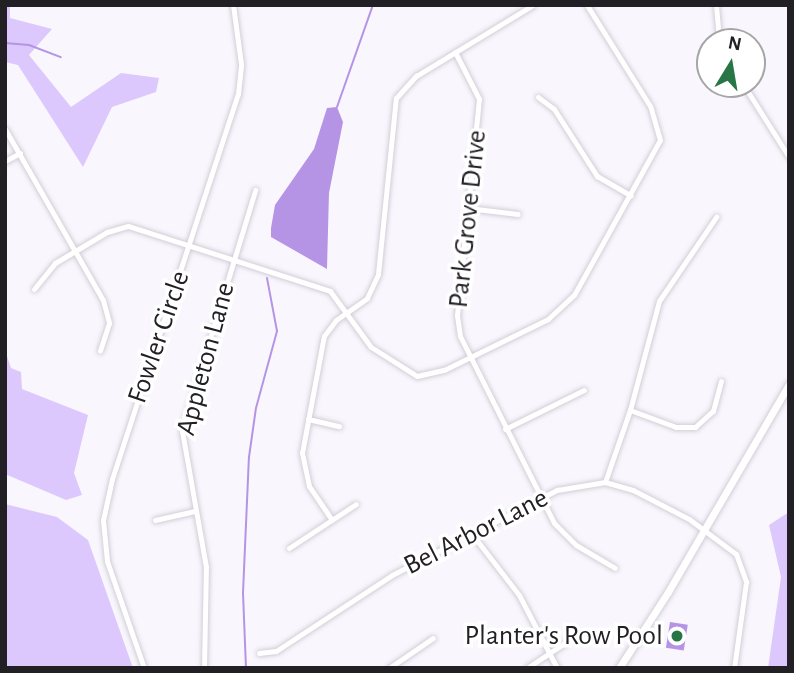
<!DOCTYPE html>
<style>
body{margin:0}
#map{position:relative;width:794px;height:673px;overflow:hidden;background:#f9f7fd;font-family:"Alegreya Sans",sans-serif}
div>[style]{position:absolute}
.green>*{inset:0;background:#dcc8fc}
.water>*{inset:0;background:#b594e6;transform-origin:0 0}
.stream>*{height:2px;margin:-1px;padding:0 1px;transform-origin:1px;border-radius:1px;background:#b594e6}
.roads{filter:drop-shadow(0 0 2px #d2ced8) drop-shadow(0 0 2px #d2ced8)}
.street>*{height:5px;margin:-2.5px;padding:0 2.5px;transform-origin:2.5px;border-radius:2.5px;background:#fff}
.secondary>*{height:7px;margin:-3.5px;padding:0 3.5px;transform-origin:3.5px;border-radius:3.5px;background:#fff}
.dots>*{width:19px;height:19px;translate:-50% -50%;box-sizing:border-box;border:4px solid #fff;border-radius:50%}
span{translate:-50% -50%;white-space:nowrap;text-align:center;line-height:1.15;-webkit-text-stroke:7px #fff;paint-order:stroke}
.street-label{font-size:28px;color:#222024}
.poi-label{font-size:28px;color:#222024}
.right{translate:-100% -50%;text-align:right}
.frame{position:absolute;inset:0;border:7px solid #222024;pointer-events:none}
.north{position:absolute;left:696px;top:28px;width:70px;height:70px;box-sizing:border-box;background:#fff;border:2px solid #a7a6a7;border-radius:50%;rotate:11deg;font-size:19px;font-weight:700;line-height:28px;text-align:center;color:#222024}
.north::after{content:'';display:block;margin:auto;width:24px;height:32px;background:#287545;clip-path:polygon(50% 0,100% 100%,50% 72%,0 100%)}
</style>
<div id="map">
<div class="green">
<div style="clip-path:polygon(5px 5px,10px 5px,10px 18px,52px 29px,29px 55px,71px 107px,121px 73px,159px 78px,156px 92px,112px 107px,83px 167px,18px 65px,5px 62px)"></div>
<div style="clip-path:polygon(5px 350px,11px 368px,21px 372px,22px 389px,88px 415px,74px 473px,82px 495px,66px 500px,5px 474px)"></div>
<div style="clip-path:polygon(5px 504px,57px 517px,88px 540px,133px 668px,5px 668px)"></div>
<div style="clip-path:polygon(789px 512px,789px 668px,768px 668px,781px 577px,769px 525px)"></div>
</div>
<div class="water">
<div style="clip-path:polygon(337px 107px,343px 122px,329px 193px,327px 269px,271px 237px,271px 228px,275px 205px,314px 149px,327px 108px)"></div>
<div style="left:670px;top:622px;width:18px;height:26px;rotate:9deg"></div>
</div>
<div class="stream">
<div style="left:5px;top:43px;width:24px;rotate:5deg"></div>
<div style="left:29px;top:45px;width:34px;rotate:21deg"></div>
<div style="left:337px;top:107px;width:108px;rotate:-70.6deg"></div>
<div style="left:246px;top:668px;width:75px;rotate:-92.3deg"></div>
<div style="left:243px;top:593px;width:136px;rotate:-87.5deg"></div>
<div style="left:249px;top:457px;width:49px;rotate:-81.9deg"></div>
<div style="left:256px;top:408px;width:80px;rotate:-74.7deg"></div>
<div style="left:277px;top:331px;width:54px;rotate:-100.7deg"></div>
</div>
<div class="roads">
<div class="street">
<div style="left:716px;top:5px;width:37px;rotate:85deg"></div>
<div style="left:455px;top:52px;width:53px;rotate:62.9deg"></div>
<div style="left:479px;top:99px;width:217px;rotate:95.8deg"></div>
<div style="left:457px;top:315px;width:21px;rotate:82deg"></div>
<div style="left:460px;top:336px;width:209px;rotate:63.3deg"></div>
<div style="left:554px;top:523px;width:31px;rotate:45deg"></div>
<div style="left:576px;top:545px;width:45px;rotate:30.5deg"></div>
<div style="left:743px;top:84px;width:86px;rotate:57.8deg"></div>
<div style="left:538px;top:97px;width:20px;rotate:37deg"></div>
<div style="left:554px;top:109px;width:80px;rotate:57.3deg"></div>
<div style="left:597px;top:176px;width:39px;rotate:30deg"></div>
<div style="left:5px;top:129px;width:197px;rotate:60.2deg"></div>
<div style="left:103px;top:300px;width:24px;rotate:75deg"></div>
<div style="left:109px;top:323px;width:29px;rotate:108deg"></div>
<div style="left:5px;top:161px;width:17px;rotate:-28deg"></div>
<div style="left:468px;top:208px;width:50px;rotate:6.8deg"></div>
<div style="left:34px;top:289px;width:33px;rotate:-51deg"></div>
<div style="left:55px;top:263px;width:61px;rotate:-30.8deg"></div>
<div style="left:107px;top:232px;width:22px;rotate:-16deg"></div>
<div style="left:128px;top:226px;width:212px;rotate:17.8deg"></div>
<div style="left:330px;top:291px;width:69px;rotate:53.8deg"></div>
<div style="left:371px;top:347px;width:54px;rotate:32.2deg"></div>
<div style="left:417px;top:376px;width:28px;rotate:-13deg"></div>
<div style="left:444px;top:370px;width:116px;rotate:-26.1deg"></div>
<div style="left:548px;top:319px;width:35px;rotate:-43deg"></div>
<div style="left:574px;top:295px;width:177px;rotate:-61deg"></div>
<div style="left:660px;top:140px;width:35px;rotate:-106deg"></div>
<div style="left:650px;top:106px;width:119px;rotate:-122deg"></div>
<div style="left:630px;top:410px;width:49px;rotate:20.3deg"></div>
<div style="left:676px;top:427px;width:19px"></div>
<div style="left:695px;top:427px;width:24px;rotate:-42deg"></div>
<div style="left:713px;top:411px;width:31px;rotate:-75deg"></div>
<div style="left:308px;top:419px;width:32px;rotate:13deg"></div>
<div style="left:505px;top:429px;width:88px;rotate:-26.3deg"></div>
<div style="left:605px;top:482px;width:76px;rotate:-70.9deg"></div>
<div style="left:630px;top:410px;width:113px;rotate:-75.1deg"></div>
<div style="left:659px;top:301px;width:102px;rotate:-55.8deg"></div>
<div style="left:155px;top:520px;width:41px;rotate:-12.7deg"></div>
<div style="left:332px;top:520px;width:41px;rotate:-124.1deg"></div>
<div style="left:309px;top:486px;width:34px;rotate:-102deg"></div>
<div style="left:302px;top:453px;width:119px;rotate:-79.4deg"></div>
<div style="left:324px;top:336px;width:20px;rotate:-53deg"></div>
<div style="left:336px;top:320px;width:38px;rotate:-35deg"></div>
<div style="left:367px;top:298px;width:26px;rotate:-65deg"></div>
<div style="left:378px;top:274px;width:177px;rotate:-84.2deg"></div>
<div style="left:396px;top:98px;width:30px;rotate:-48deg"></div>
<div style="left:416px;top:76px;width:137px;rotate:-31.3deg"></div>
<div style="left:472px;top:534px;width:77px;rotate:52.4deg"></div>
<div style="left:519px;top:595px;width:82px;rotate:62.5deg"></div>
<div style="left:289px;top:548px;width:80px;rotate:-33.3deg"></div>
<div style="left:259px;top:653px;width:17px;rotate:-7deg"></div>
<div style="left:276px;top:651px;width:139px;rotate:-33.2deg"></div>
<div style="left:392px;top:575px;width:186px;rotate:-27.3deg"></div>
<div style="left:557px;top:490px;width:49px;rotate:-9.5deg"></div>
<div style="left:605px;top:482px;width:29px;rotate:16deg"></div>
<div style="left:633px;top:490px;width:63px;rotate:27.4deg"></div>
<div style="left:689px;top:519px;width:59px;rotate:36.7deg"></div>
<div style="left:736px;top:554px;width:30px;rotate:70deg"></div>
<div style="left:746px;top:582px;width:87px;rotate:97.9deg"></div>
<div style="left:144px;top:668px;width:113px;rotate:-109.1deg"></div>
<div style="left:107px;top:561px;width:41px;rotate:-95.6deg"></div>
<div style="left:103px;top:520px;width:42px;rotate:-77.6deg"></div>
<div style="left:112px;top:479px;width:405px;rotate:-71.9deg"></div>
<div style="left:238px;top:94px;width:30px;rotate:-84deg"></div>
<div style="left:241px;top:64px;width:60px;rotate:-97.7deg"></div>
<div style="left:204px;top:668px;width:101px;rotate:-88.9deg"></div>
<div style="left:206px;top:567px;width:138px;rotate:-100deg"></div>
<div style="left:182px;top:431px;width:252px;rotate:-73.1deg"></div>
<div style="left:389px;top:668px;width:53px;rotate:-34.3deg"></div>
<div style="left:527px;top:668px;width:58px;rotate:-33.7deg"></div>
</div>
<div class="secondary">
<div style="left:619px;top:668px;width:90px;rotate:-57.2deg"></div>
<div style="left:668px;top:592px;width:241px;rotate:-59.8deg"></div>
</div>
</div>
<div class="dots">
<div style="left:677px;top:636px;background:#287545"></div>
</div>
<div class="street-label">
<span style="left:468px;top:219px;rotate:-84deg">Park Grove Drive</span>
<span style="left:159px;top:337px;rotate:-71deg">Fowler Circle</span>
<span style="left:206px;top:359px;rotate:-75deg">Appleton Lane</span>
<span style="left:476px;top:532px;rotate:-27deg">Bel Arbor Lane</span>
</div>
<div class="poi-label">
<span class="right" style="left:663px;top:636px">Planter's Row Pool</span>
</div>
<div class="frame"></div>
<div class="north">N</div>
</div>
